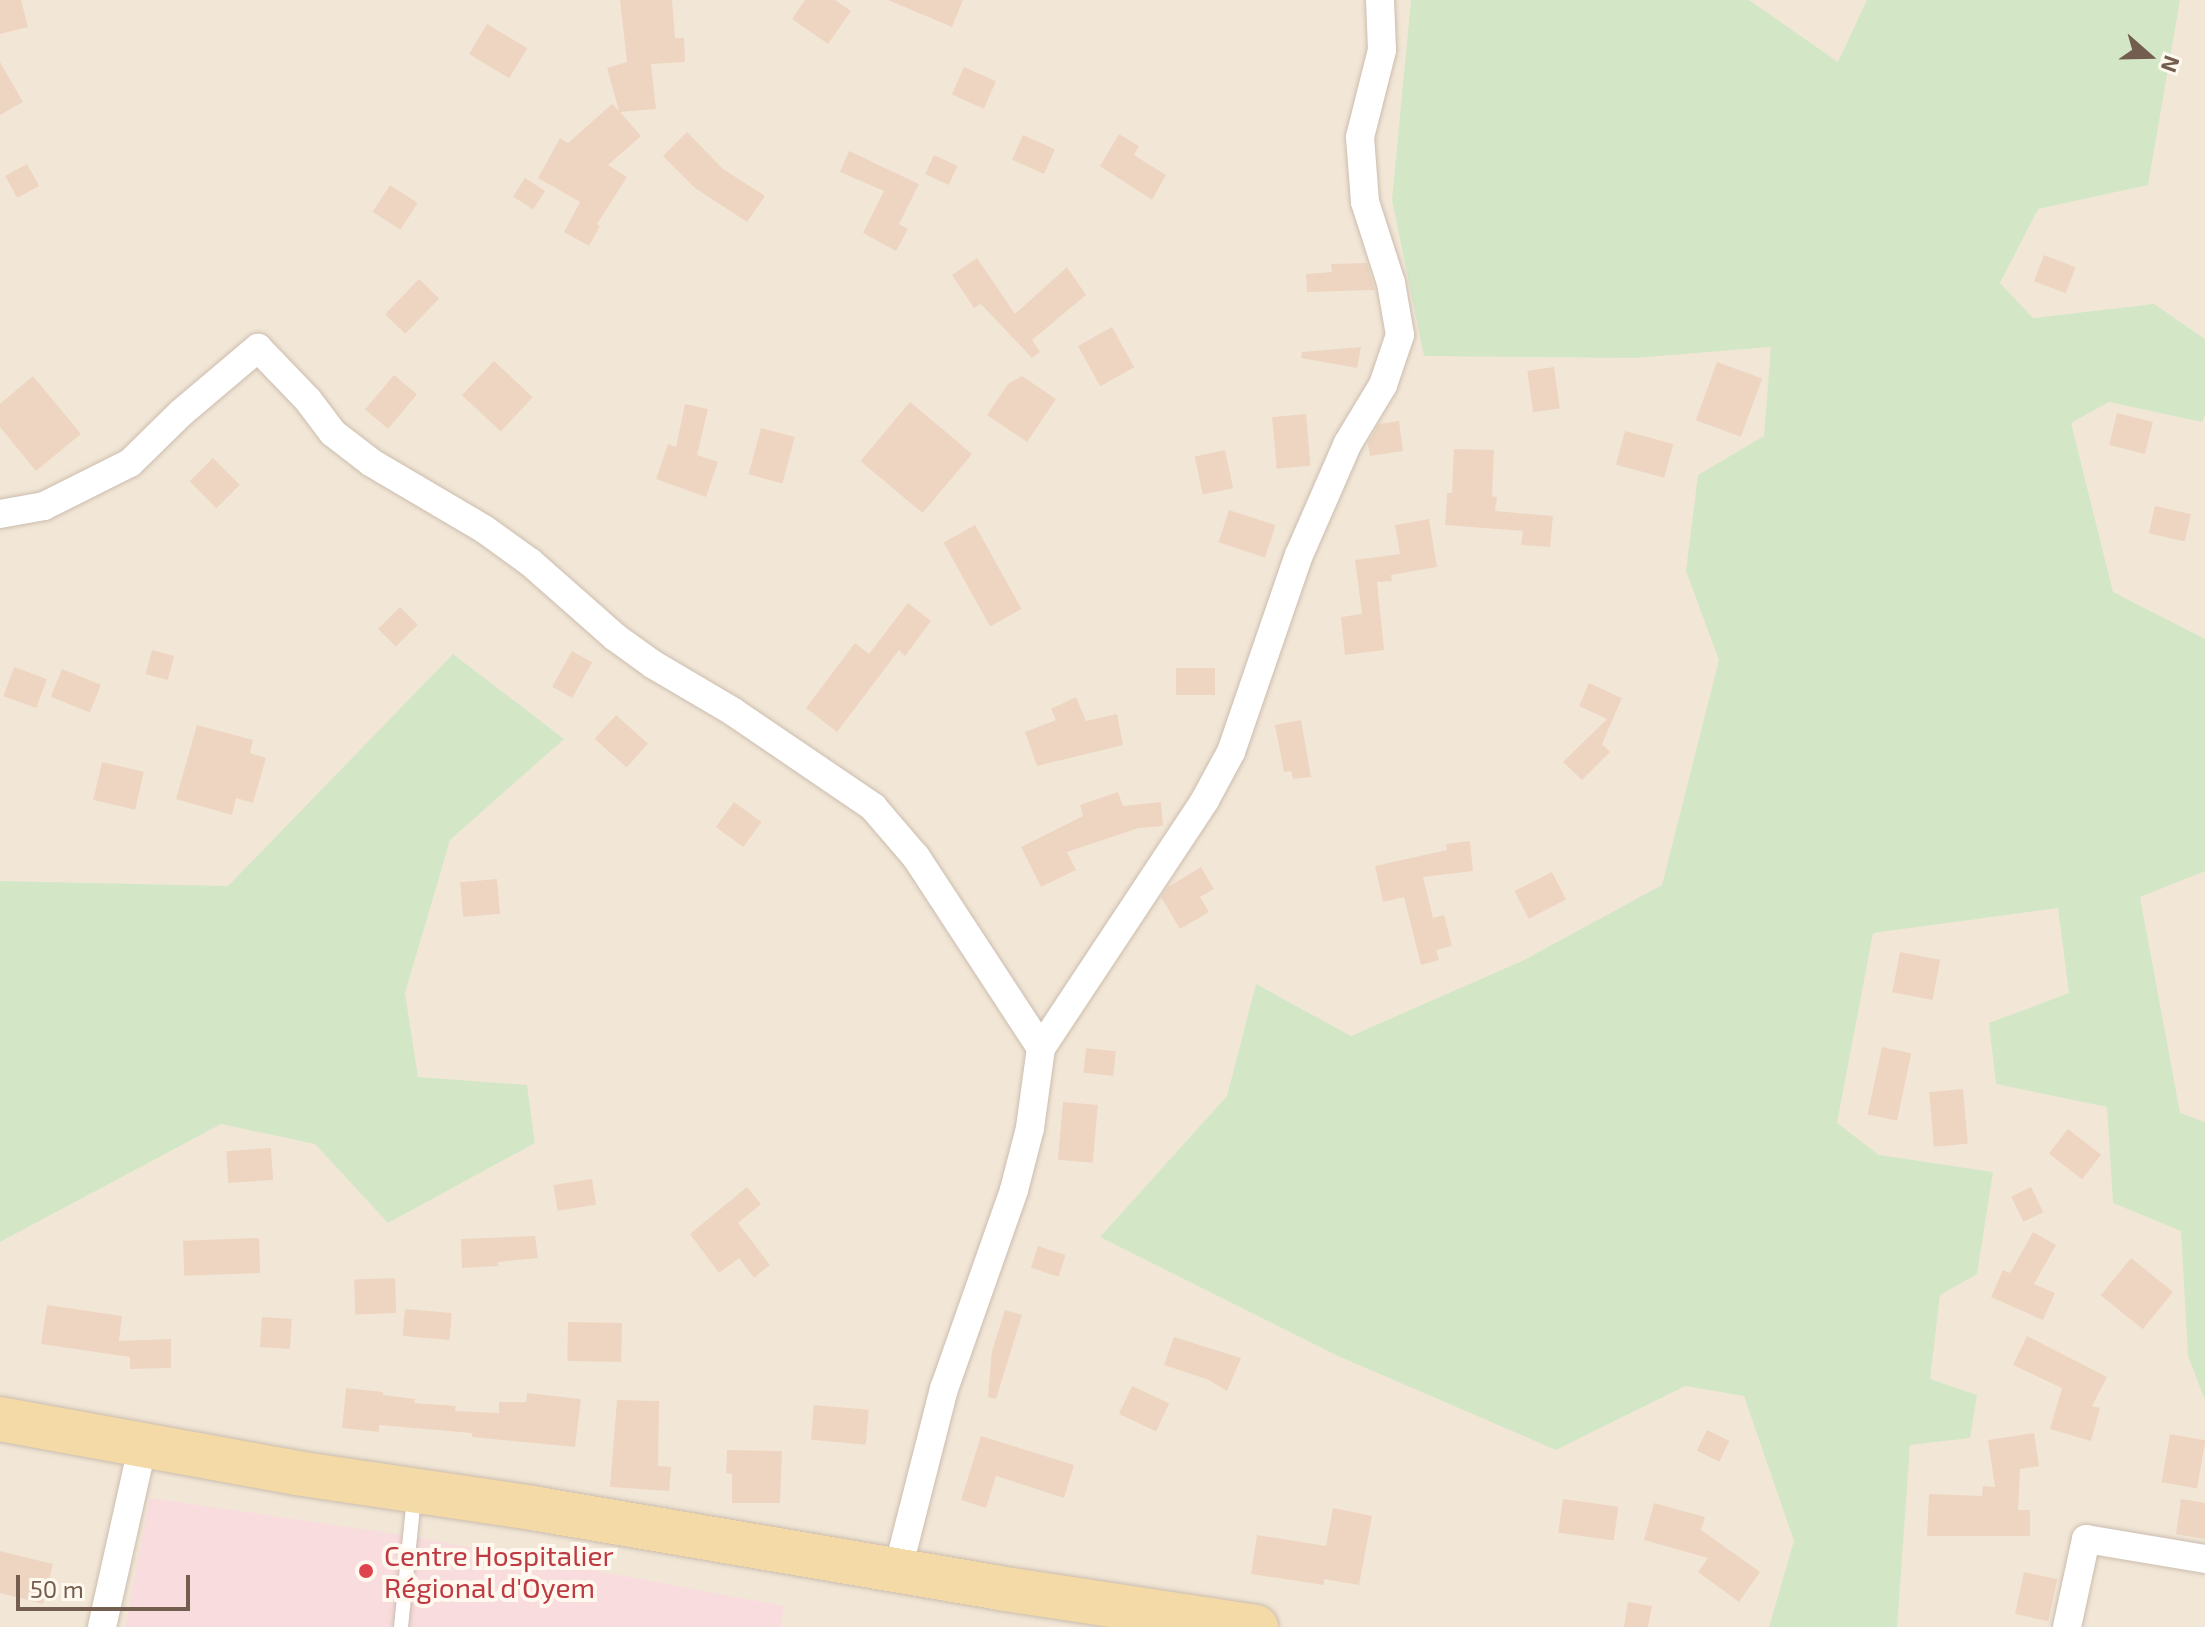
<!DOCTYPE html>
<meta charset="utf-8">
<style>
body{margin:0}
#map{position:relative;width:2205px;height:1627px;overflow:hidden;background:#fbf4e8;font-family:"Exo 2",sans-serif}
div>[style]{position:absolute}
.residential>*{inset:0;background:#f2e7d7;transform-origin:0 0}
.medical>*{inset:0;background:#f8dcde}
.green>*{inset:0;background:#d3e7c7}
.building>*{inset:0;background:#eed5c1;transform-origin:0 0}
.roads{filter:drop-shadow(0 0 2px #ccbdae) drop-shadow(0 0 2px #ccbdae)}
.lane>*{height:14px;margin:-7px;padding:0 7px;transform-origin:7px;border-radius:7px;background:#fff}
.street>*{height:28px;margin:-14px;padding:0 14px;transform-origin:14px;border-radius:14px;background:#fff}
.primary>*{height:44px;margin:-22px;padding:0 22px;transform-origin:22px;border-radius:22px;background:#f4daa6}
.dots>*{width:22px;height:22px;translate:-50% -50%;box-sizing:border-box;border:4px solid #fef8ee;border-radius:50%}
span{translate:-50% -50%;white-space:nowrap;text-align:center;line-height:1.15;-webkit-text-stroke:8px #fef8ee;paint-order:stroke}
.health-label{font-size:28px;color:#be3a42}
.left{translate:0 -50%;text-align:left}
.north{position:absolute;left:2109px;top:16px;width:80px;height:80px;-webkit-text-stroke:6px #fef8ee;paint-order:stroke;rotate:110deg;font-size:22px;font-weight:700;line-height:32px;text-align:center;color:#735d4e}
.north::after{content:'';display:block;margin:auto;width:28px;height:36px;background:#735d4e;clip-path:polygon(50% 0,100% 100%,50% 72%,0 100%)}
.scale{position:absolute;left:16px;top:1575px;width:174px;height:36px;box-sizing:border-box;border:4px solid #735d4e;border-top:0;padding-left:10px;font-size:24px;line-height:28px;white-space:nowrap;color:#735d4e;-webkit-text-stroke:6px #fef8ee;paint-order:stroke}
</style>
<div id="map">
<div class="residential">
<div style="left:0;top:0;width:2205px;height:1627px"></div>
</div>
<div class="medical">
<div style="clip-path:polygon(150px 1498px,410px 1536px,784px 1606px,781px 1627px,125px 1627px)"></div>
</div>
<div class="green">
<div style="clip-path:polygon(1411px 0,1749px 0,1838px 62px,1867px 0,2180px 0,2148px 185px,2038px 209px,2000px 283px,2033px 318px,2154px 304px,2205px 339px,2205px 414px,2202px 422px,2109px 402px,2071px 423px,2113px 592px,2205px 639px,2205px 871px,2140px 897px,2180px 1113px,2205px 1122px,2205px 1400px,2188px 1356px,2181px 1231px,2113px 1203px,2107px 1107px,1996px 1084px,1989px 1023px,2069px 993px,2058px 908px,1873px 933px,1837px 1123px,1879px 1155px,1993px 1172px,1977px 1274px,1940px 1295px,1930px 1379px,1977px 1395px,1970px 1438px,1910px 1445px,1897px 1627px,1769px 1627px,1794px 1541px,1744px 1396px,1685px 1386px,1556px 1450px,1338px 1356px,1100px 1237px,1227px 1096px,1256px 984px,1351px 1036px,1522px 961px,1662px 885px,1719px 660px,1686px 571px,1698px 475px,1764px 436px,1771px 347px,1634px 358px,1424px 356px,1392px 200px)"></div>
<div style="clip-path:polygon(453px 654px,564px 739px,450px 840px,405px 993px,418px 1077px,527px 1085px,535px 1143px,388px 1223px,315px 1144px,221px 1124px,0 1242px,0 881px,228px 886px)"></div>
</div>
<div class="building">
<div style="clip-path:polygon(0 0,21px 0,28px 27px,0 34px)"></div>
<div style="clip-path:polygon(620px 0,672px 0,675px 38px,684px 38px,685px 62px,651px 64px,656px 109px,620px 112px,641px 136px,608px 165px,627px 177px,597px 224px,600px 226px,589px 246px,564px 232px,580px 202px,538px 178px,560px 138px,568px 143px,612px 104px,619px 111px,607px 68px,627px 62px)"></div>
<div style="clip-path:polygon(805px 0,835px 0,851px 11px,828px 44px,792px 19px)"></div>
<div style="clip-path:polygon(888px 0,963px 0,952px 27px)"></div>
<div style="left:487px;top:24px;width:47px;height:35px;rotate:31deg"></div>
<div style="clip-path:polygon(0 62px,23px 102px,0 115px)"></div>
<div style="left:964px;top:67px;width:35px;height:30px;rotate:24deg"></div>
<div style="clip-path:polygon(687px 132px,723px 169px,765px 196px,747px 222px,695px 188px,663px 156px)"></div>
<div style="clip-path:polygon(1119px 134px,1139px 146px,1134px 155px,1166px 175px,1152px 200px,1100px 166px)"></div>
<div style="left:1023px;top:135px;width:35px;height:27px;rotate:24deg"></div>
<div style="clip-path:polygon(849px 151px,919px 184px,899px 224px,908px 229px,896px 251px,863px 233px,884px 191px,840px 172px)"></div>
<div style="left:934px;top:155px;width:26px;height:21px;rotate:25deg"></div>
<div style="left:27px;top:164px;width:25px;height:25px;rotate:61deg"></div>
<div style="left:525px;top:178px;width:24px;height:22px;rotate:33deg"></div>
<div style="left:390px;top:185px;width:33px;height:32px;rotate:33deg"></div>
<div style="left:2044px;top:255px;width:34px;height:28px;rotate:21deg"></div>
<div style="clip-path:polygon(977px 258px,1015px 314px,1067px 267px,1086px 295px,1032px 340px,1040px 352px,1032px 358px,981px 304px,974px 308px,952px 275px)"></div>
<div style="clip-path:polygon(1367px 263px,1375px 290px,1307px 292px,1306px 274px,1332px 272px,1331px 264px)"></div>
<div style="left:419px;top:279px;width:28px;height:49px;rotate:44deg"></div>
<div style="left:1112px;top:327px;width:46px;height:39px;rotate:61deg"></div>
<div style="clip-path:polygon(1361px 347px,1357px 368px,1301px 358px,1302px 352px)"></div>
<div style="left:494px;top:361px;width:53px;height:47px;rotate:43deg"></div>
<div style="left:1717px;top:362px;width:48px;height:62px;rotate:20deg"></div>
<div style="left:1554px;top:367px;width:42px;height:27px;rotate:82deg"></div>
<div style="left:394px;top:375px;width:30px;height:45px;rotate:40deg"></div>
<div style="clip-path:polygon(33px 376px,81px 434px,36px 471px,0 427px,0 404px)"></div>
<div style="clip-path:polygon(1022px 376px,1056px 399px,1027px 442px,987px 415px,1008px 384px)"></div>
<div style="left:910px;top:402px;width:81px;height:77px;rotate:40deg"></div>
<div style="clip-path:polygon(685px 404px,708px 409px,697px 455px,718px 462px,706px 497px,656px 479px,668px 444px,676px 447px)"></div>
<div style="left:2117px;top:413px;width:37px;height:33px;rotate:14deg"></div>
<div style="left:1306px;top:414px;width:52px;height:34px;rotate:85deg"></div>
<div style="clip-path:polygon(1399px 421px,1403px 451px,1370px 456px,1368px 443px,1379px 424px)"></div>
<div style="left:761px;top:428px;width:35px;height:48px;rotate:15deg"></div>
<div style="left:1625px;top:431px;width:50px;height:35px;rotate:15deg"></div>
<div style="clip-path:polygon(1454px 449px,1494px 450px,1492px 496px,1497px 497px,1495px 511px,1553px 516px,1550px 547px,1521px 545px,1523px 531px,1445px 525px,1447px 493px,1452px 493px)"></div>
<div style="left:1225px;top:450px;width:39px;height:31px;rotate:78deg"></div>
<div style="left:213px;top:458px;width:38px;height:33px;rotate:45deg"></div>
<div style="left:2155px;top:506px;width:37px;height:28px;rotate:13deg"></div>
<div style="left:1229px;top:510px;width:49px;height:34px;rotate:18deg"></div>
<div style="clip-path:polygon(1429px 519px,1437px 567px,1391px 575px,1392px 581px,1377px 582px,1384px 650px,1345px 655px,1341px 617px,1362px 614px,1355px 560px,1400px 554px,1395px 525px)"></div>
<div style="left:975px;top:525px;width:96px;height:36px;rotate:61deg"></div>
<div style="clip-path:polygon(908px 603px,931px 621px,905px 656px,899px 650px,837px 732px,806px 708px,855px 643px,869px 654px)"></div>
<div style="left:400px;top:607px;width:25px;height:31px;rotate:45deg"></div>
<div style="left:152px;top:650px;width:23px;height:25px;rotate:15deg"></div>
<div style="left:572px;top:651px;width:23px;height:41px;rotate:29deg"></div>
<div style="left:14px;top:667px;width:35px;height:31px;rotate:20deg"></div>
<div style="left:1176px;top:668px;width:39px;height:27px"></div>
<div style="left:62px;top:669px;width:42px;height:30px;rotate:22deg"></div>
<div style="clip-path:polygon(1589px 683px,1622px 698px,1602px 744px,1610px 752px,1582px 780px,1563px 762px,1607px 719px,1579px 706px)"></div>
<div style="clip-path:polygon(1076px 697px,1086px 721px,1117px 714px,1123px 745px,1037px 766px,1025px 732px,1056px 720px,1051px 709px)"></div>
<div style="left:616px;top:715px;width:43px;height:32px;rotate:42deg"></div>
<div style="clip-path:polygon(1301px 720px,1311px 777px,1293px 779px,1291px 771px,1284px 772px,1275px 725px)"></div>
<div style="clip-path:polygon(197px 725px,253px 740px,250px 753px,266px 758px,253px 803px,236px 798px,232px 815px,176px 799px)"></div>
<div style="left:102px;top:762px;width:43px;height:39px;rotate:13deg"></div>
<div style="clip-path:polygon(1118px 792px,1123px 806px,1161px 802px,1163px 826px,1139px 828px,1067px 852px,1076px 870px,1041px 887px,1021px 847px,1083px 816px,1080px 805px)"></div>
<div style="left:734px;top:802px;width:34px;height:31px;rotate:36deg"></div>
<div style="clip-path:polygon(1470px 841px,1473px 871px,1423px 877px,1433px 918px,1444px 915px,1452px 946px,1436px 950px,1439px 960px,1421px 965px,1404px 897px,1383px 902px,1375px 866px,1447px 850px,1446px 844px)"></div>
<div style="clip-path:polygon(1201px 867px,1214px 889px,1200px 897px,1209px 912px,1180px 929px,1161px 897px,1168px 887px)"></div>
<div style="left:1552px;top:872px;width:31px;height:42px;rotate:63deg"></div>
<div style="left:497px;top:879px;width:35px;height:37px;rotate:85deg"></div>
<div style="left:1900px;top:952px;width:41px;height:41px;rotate:11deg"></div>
<div style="left:1882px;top:1047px;width:30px;height:69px;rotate:12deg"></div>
<div style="left:1086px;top:1048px;width:30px;height:25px;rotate:6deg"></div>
<div style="left:1963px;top:1089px;width:55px;height:34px;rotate:85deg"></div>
<div style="left:1063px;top:1102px;width:35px;height:58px;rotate:5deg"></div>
<div style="left:2068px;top:1129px;width:42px;height:31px;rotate:38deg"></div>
<div style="left:271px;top:1148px;width:32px;height:45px;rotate:86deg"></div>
<div style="left:592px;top:1179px;width:26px;height:39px;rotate:81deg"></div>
<div style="clip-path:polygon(747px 1187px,761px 1204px,738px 1223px,770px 1265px,754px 1278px,739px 1258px,719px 1273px,690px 1234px)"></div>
<div style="left:2031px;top:1187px;width:28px;height:22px;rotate:64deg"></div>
<div style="clip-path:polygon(2033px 1232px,2056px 1245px,2034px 1284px,2055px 1293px,2043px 1320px,1991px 1297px,2003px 1270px,2010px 1273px)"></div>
<div style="clip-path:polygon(535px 1236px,538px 1258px,498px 1262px,498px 1266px,462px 1268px,461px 1239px)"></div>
<div style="left:259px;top:1238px;width:35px;height:76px;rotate:88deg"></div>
<div style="left:1038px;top:1246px;width:29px;height:23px;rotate:18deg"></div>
<div style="left:2131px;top:1258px;width:54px;height:48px;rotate:39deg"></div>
<div style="left:395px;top:1278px;width:35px;height:41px;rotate:88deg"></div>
<div style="clip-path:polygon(47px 1305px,122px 1316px,119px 1341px,171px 1339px,171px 1368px,130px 1369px,130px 1357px,41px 1344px)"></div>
<div style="left:405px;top:1309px;width:47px;height:27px;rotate:5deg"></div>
<div style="clip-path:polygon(1005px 1310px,1022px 1315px,996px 1399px,988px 1397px,992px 1351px)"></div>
<div style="left:262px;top:1317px;width:30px;height:30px;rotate:4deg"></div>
<div style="left:568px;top:1322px;width:54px;height:39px;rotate:1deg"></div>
<div style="clip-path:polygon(2027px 1336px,2107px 1377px,2092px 1406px,2100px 1408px,2091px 1441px,2050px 1429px,2062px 1388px,2013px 1365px)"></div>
<div style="clip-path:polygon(1174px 1337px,1241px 1358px,1227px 1391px,1209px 1380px,1164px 1365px)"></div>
<div style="left:1132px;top:1386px;width:41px;height:31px;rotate:25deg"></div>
<div style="clip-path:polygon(346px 1388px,383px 1392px,383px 1395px,415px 1399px,414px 1403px,456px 1406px,455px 1411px,499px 1413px,499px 1402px,526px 1402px,527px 1393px,581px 1399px,575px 1447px,472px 1437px,472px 1433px,379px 1425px,379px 1432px,342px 1428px)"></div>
<div style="clip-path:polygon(617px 1400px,659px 1401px,658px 1466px,671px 1467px,669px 1491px,610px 1487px)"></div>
<div style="left:814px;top:1405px;width:55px;height:35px;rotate:5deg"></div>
<div style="left:1707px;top:1430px;width:25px;height:23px;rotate:26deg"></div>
<div style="clip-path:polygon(2034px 1433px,2039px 1466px,2020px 1469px,2018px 1510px,2030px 1510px,2030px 1536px,1927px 1536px,1929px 1494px,1982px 1496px,1983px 1486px,1995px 1487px,1988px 1440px)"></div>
<div style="left:2170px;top:1434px;width:36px;height:49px;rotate:10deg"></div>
<div style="clip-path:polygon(981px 1436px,1074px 1465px,1064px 1498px,996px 1476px,986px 1508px,961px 1500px)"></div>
<div style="clip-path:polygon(727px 1450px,782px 1451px,780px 1503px,732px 1503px,732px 1474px,726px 1473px)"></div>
<div style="left:1563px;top:1499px;width:56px;height:34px;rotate:8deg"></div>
<div style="clip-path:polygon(2181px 1499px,2205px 1503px,2205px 1539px,2176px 1534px)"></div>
<div style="clip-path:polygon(1654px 1503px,1705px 1517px,1701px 1530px,1760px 1572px,1739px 1602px,1698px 1572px,1708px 1558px,1644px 1540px)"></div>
<div style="clip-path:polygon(1333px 1508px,1372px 1516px,1359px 1585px,1324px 1579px,1324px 1585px,1251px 1574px,1257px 1535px,1326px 1546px)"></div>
<div style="clip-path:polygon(0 1551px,53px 1564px,43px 1604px,0 1593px)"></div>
<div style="left:2024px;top:1572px;width:34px;height:43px;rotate:12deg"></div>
<div style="clip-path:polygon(1628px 1602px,1652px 1606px,1648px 1627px,1624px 1627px)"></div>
</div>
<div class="roads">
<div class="lane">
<div style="left:401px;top:1627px;width:132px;rotate:-84.3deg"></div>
</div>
<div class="street">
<div style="left:0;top:514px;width:45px;rotate:-10.3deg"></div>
<div style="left:44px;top:506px;width:96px;rotate:-26.6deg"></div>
<div style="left:130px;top:463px;width:71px;rotate:-44.4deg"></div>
<div style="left:181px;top:413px;width:101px;rotate:-40.2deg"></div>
<div style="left:258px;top:348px;width:72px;rotate:46.1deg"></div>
<div style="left:308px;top:400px;width:41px;rotate:52.9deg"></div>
<div style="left:333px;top:433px;width:49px;rotate:37.6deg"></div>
<div style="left:372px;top:463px;width:130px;rotate:30.5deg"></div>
<div style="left:484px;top:529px;width:57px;rotate:35.7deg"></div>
<div style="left:530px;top:562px;width:113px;rotate:41.4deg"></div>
<div style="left:615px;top:637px;width:48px;rotate:35.7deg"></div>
<div style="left:654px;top:665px;width:91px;rotate:30.5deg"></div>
<div style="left:732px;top:711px;width:171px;rotate:34.2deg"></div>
<div style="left:873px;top:807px;width:66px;rotate:49.3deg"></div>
<div style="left:916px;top:857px;width:228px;rotate:56.8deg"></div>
<div style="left:898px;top:1569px;width:186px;rotate:-75.7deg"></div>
<div style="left:944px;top:1389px;width:211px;rotate:-70.6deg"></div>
<div style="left:1014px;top:1190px;width:64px;rotate:-75.5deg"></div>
<div style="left:1030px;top:1128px;width:81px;rotate:-82.2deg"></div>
<div style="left:1041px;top:1048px;width:297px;rotate:-56.5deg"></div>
<div style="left:1205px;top:800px;width:55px;rotate:-61.6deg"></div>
<div style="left:1231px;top:752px;width:208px;rotate:-71deg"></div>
<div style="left:1299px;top:555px;width:122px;rotate:-66.4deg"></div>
<div style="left:1348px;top:443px;width:68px;rotate:-58.9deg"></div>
<div style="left:1383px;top:385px;width:53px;rotate:-71.2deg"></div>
<div style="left:1400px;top:335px;width:53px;rotate:-99.8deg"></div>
<div style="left:1391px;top:283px;width:85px;rotate:-107.8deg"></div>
<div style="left:1365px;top:202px;width:65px;rotate:-94.4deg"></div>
<div style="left:1360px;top:137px;width:90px;rotate:-75.8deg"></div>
<div style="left:1382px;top:50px;width:50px;rotate:-92.3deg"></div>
<div style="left:102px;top:1627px;width:189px;rotate:-77.4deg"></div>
<div style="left:2067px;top:1627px;width:90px;rotate:-77.8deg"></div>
<div style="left:2086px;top:1539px;width:121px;rotate:9.5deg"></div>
</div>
<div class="primary">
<div style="left:0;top:1419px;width:301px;rotate:10.3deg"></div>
<div style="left:296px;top:1473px;width:239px;rotate:8.4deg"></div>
<div style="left:532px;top:1508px;width:474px;rotate:9.7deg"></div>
<div style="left:999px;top:1588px;width:260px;rotate:8.6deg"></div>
</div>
</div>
<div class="dots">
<div style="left:366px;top:1571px;background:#e0444e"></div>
</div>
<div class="health-label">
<span class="left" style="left:384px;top:1571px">Centre Hospitalier<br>Régional d'Oyem</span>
</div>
<div class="north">N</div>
<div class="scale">50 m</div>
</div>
